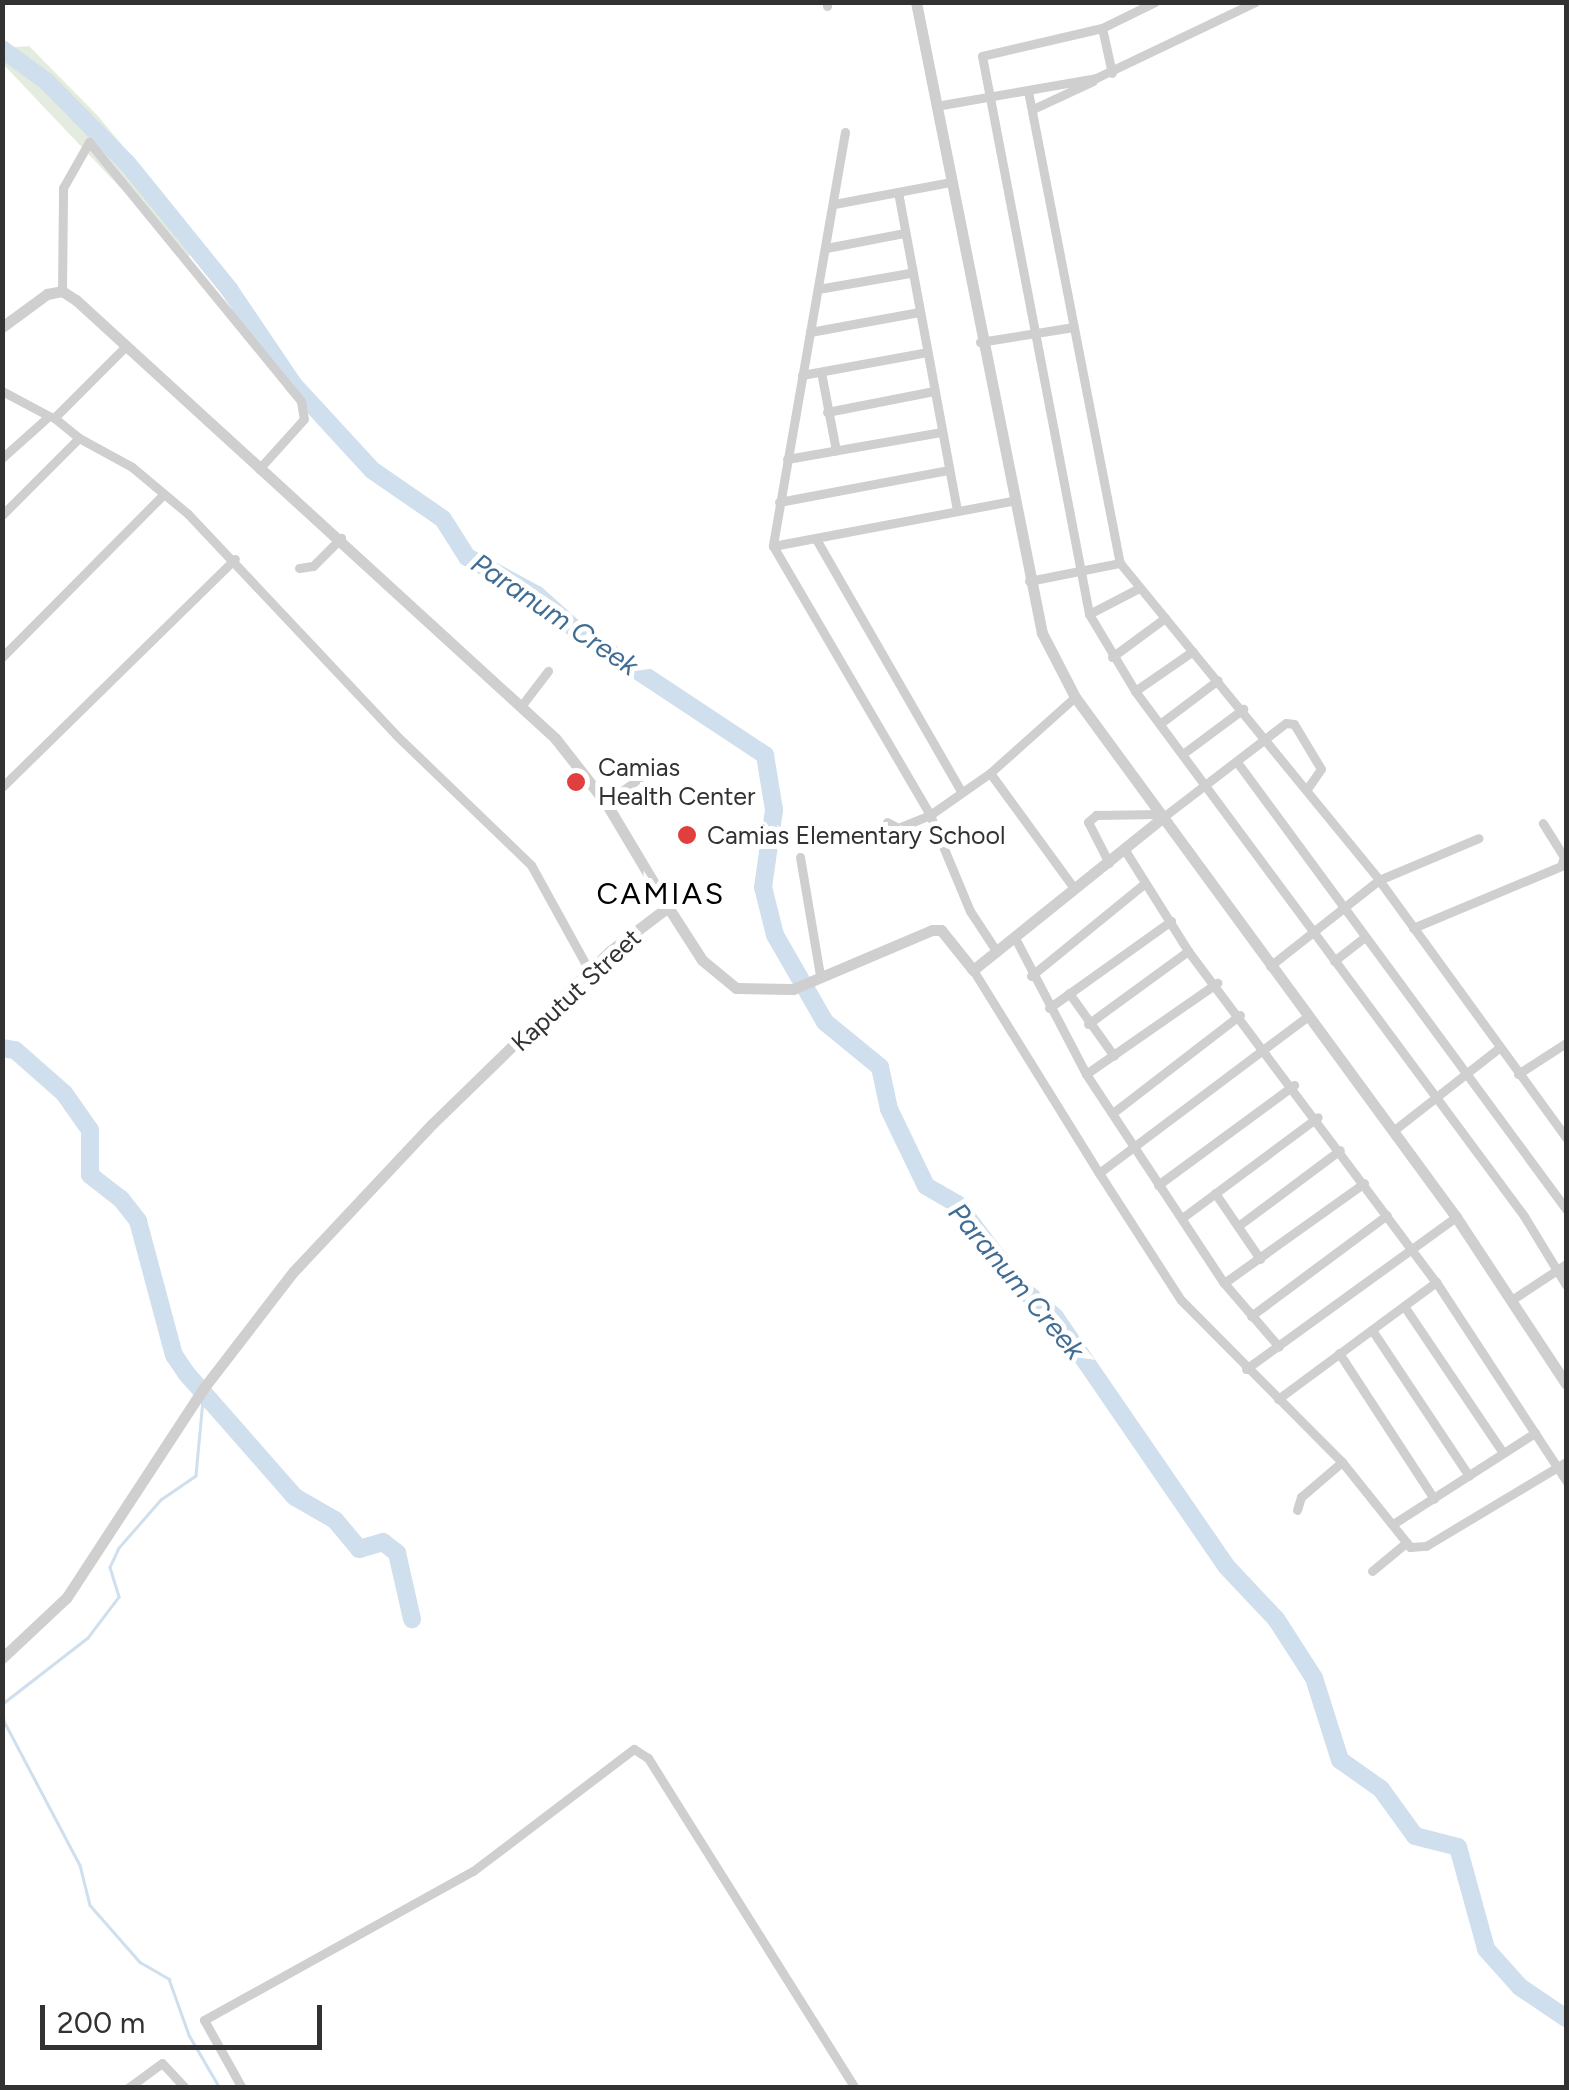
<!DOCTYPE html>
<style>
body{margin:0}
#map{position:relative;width:1569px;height:2090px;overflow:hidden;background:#fff;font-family:Figtree,sans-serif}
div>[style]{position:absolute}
.green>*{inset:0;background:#e4ebdf}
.stream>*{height:2.5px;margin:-1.25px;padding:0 1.25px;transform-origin:1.25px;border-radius:1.25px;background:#cfdfed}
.river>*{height:18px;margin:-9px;padding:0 9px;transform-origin:9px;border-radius:9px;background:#cfdfed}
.minor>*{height:9px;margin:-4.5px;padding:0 4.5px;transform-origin:4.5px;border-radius:4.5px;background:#cfcfcf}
.tertiary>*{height:11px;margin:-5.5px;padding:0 5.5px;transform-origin:5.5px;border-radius:5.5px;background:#cfcfcf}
.dots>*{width:28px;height:28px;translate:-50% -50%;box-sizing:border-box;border:5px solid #fff;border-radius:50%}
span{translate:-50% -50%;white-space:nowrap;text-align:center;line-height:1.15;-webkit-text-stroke:10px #fff;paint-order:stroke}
.poi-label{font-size:25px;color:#323232}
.left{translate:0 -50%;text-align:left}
.street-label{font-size:25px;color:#323232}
.water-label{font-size:28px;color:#416d94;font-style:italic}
.quarter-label{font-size:30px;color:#000;letter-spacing:2.5px}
.frame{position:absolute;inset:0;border:5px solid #323232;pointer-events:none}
.scale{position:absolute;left:40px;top:2005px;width:282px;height:45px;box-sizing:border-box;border:5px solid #323232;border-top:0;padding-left:12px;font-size:30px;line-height:35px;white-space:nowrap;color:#323232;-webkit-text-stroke:8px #fff;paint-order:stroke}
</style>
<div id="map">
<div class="green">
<div style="clip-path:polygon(29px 46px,98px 116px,197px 236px,188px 259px,3px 64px,3px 48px)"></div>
</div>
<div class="stream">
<div style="left:203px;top:1400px;width:76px;rotate:95.3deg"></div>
<div style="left:196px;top:1476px;width:42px;rotate:145.6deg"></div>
<div style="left:161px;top:1500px;width:64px;rotate:131.2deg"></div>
<div style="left:119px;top:1548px;width:21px;rotate:115deg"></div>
<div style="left:110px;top:1567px;width:31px;rotate:73deg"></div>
<div style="left:119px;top:1597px;width:51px;rotate:127.1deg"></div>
<div style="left:88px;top:1638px;width:108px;rotate:142.2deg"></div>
<div style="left:3px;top:1704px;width:17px;rotate:87deg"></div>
<div style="left:4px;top:1721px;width:163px;rotate:62.2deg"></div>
<div style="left:80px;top:1865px;width:41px;rotate:76deg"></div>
<div style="left:90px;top:1905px;width:76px;rotate:48.7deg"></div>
<div style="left:140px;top:1962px;width:34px;rotate:30deg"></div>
<div style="left:169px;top:1979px;width:59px;rotate:70.3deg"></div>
<div style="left:189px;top:2035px;width:61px;rotate:59.7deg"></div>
</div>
<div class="river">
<div style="left:2px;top:49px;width:54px;rotate:36deg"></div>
<div style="left:46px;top:81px;width:115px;rotate:45.4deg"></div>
<div style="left:127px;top:163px;width:162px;rotate:51deg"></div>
<div style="left:229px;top:289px;width:115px;rotate:56deg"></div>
<div style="left:293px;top:384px;width:117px;rotate:47.4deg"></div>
<div style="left:372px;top:470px;width:86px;rotate:34.6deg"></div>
<div style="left:443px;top:519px;width:45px;rotate:57.7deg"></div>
<div style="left:467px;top:557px;width:80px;rotate:28.5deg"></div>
<div style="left:537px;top:595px;width:52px;rotate:41.9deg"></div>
<div style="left:576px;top:630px;width:227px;rotate:33.5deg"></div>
<div style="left:765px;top:755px;width:56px;rotate:80.7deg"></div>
<div style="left:774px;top:810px;width:78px;rotate:98.1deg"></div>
<div style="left:763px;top:887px;width:49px;rotate:76deg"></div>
<div style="left:775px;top:935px;width:100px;rotate:60.1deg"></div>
<div style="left:825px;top:1022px;width:71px;rotate:39.3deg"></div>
<div style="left:880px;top:1067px;width:43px;rotate:77.9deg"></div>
<div style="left:889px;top:1109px;width:85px;rotate:64.3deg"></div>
<div style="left:926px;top:1186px;width:36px;rotate:30deg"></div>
<div style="left:957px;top:1204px;width:104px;rotate:52.8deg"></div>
<div style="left:1020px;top:1287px;width:46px;rotate:40.6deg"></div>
<div style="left:1055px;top:1317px;width:302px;rotate:55.5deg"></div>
<div style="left:1226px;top:1566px;width:73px;rotate:46.7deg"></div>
<div style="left:1276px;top:1619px;width:70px;rotate:57.2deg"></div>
<div style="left:1314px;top:1678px;width:86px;rotate:72.4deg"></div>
<div style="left:1340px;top:1760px;width:50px;rotate:35.3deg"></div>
<div style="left:1381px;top:1789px;width:58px;rotate:54.1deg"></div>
<div style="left:1415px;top:1836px;width:44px;rotate:14.3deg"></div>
<div style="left:1458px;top:1847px;width:106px;rotate:74.6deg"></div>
<div style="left:1486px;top:1949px;width:51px;rotate:48.2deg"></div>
<div style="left:1520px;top:1987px;width:55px;rotate:34deg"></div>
<div style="left:2px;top:1048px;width:13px;rotate:9deg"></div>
<div style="left:15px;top:1050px;width:65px;rotate:41.3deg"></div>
<div style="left:64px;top:1093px;width:45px;rotate:54.9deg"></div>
<div style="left:90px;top:1130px;width:45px;rotate:90deg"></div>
<div style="left:90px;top:1175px;width:39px;rotate:38deg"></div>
<div style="left:121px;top:1199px;width:28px;rotate:52deg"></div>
<div style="left:138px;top:1221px;width:139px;rotate:75deg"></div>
<div style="left:174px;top:1355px;width:22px;rotate:56deg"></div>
<div style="left:186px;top:1373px;width:165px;rotate:48.7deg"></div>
<div style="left:295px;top:1497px;width:46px;rotate:29.9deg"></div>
<div style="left:335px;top:1520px;width:38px;rotate:50deg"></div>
<div style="left:359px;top:1549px;width:25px;rotate:-16deg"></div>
<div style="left:383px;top:1542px;width:18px;rotate:38deg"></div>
<div style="left:397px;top:1553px;width:68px;rotate:77.2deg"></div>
</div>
<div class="minor">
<div style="left:1155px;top:2px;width:59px;rotate:153.9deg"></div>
<div style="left:1102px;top:28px;width:123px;rotate:166.9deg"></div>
<div style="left:982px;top:56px;width:568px;rotate:79.14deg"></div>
<div style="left:1089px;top:614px;width:90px;rotate:59.1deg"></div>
<div style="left:1135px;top:691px;width:653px;rotate:53.46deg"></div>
<div style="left:1524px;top:1216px;width:81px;rotate:58.7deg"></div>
<div style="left:827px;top:6px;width:4px;rotate:-90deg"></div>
<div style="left:1102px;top:28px;width:46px;rotate:77.5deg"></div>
<div style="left:1028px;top:91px;width:481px;rotate:79deg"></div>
<div style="left:1120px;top:563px;width:409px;rotate:50.7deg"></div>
<div style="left:1379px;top:880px;width:318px;rotate:54deg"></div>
<div style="left:936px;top:106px;width:162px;rotate:-9.9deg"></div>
<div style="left:1096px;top:78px;width:176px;rotate:-25.5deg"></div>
<div style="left:1033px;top:109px;width:66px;rotate:-25deg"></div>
<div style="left:845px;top:132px;width:420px;rotate:99.9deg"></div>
<div style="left:773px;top:546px;width:311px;rotate:59.7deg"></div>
<div style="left:930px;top:815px;width:104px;rotate:67.4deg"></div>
<div style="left:970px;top:911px;width:49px;rotate:56.6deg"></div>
<div style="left:898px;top:192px;width:323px;rotate:79.5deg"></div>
<div style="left:834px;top:204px;width:118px;rotate:-10.7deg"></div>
<div style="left:826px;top:248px;width:79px;rotate:-10.9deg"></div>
<div style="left:818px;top:289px;width:93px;rotate:-9.9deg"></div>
<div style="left:62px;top:291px;width:103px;rotate:-89.4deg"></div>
<div style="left:63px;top:188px;width:53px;rotate:-60.5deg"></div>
<div style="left:89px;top:142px;width:335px;rotate:50.7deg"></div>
<div style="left:301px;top:401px;width:18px;rotate:81deg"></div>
<div style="left:304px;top:419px;width:67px;rotate:132deg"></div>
<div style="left:810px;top:332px;width:111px;rotate:-10.4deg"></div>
<div style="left:980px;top:342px;width:95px;rotate:-9.1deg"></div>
<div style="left:821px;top:372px;width:80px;rotate:79.2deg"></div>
<div style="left:802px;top:375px;width:127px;rotate:-10.4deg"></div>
<div style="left:2px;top:391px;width:53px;rotate:28deg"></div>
<div style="left:49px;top:416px;width:63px;rotate:138.2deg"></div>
<div style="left:827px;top:412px;width:109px;rotate:-11.1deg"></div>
<div style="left:79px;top:438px;width:60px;rotate:28.7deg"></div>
<div style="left:132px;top:467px;width:73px;rotate:40deg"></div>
<div style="left:188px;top:514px;width:303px;rotate:46.7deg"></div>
<div style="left:396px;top:735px;width:187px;rotate:43.9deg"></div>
<div style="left:531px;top:865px;width:122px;rotate:61.1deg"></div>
<div style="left:787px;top:459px;width:156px;rotate:-9.9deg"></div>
<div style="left:779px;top:502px;width:173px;rotate:-10.7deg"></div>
<div style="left:2px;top:515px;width:109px;rotate:-45deg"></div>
<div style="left:79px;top:438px;width:32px;rotate:-141deg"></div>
<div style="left:54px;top:418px;width:102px;rotate:-45deg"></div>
<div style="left:816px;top:539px;width:291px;rotate:60.1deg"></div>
<div style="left:773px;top:546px;width:242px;rotate:-10.7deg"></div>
<div style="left:299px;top:568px;width:14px;rotate:-8deg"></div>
<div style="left:313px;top:566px;width:40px;rotate:-45deg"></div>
<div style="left:1029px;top:581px;width:93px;rotate:-11.2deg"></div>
<div style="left:1089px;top:614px;width:56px;rotate:-27.5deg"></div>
<div style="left:2px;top:657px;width:228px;rotate:-45.2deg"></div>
<div style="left:1112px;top:657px;width:66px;rotate:-36.3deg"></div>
<div style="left:1135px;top:691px;width:70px;rotate:-34.6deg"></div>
<div style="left:522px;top:705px;width:43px;rotate:-52.6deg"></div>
<div style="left:1161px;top:723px;width:71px;rotate:-37deg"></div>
<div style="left:1184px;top:753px;width:74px;rotate:-36.7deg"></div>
<div style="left:1237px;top:762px;width:555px;rotate:53.65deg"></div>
<div style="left:990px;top:773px;width:141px;rotate:53.9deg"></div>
<div style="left:2px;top:787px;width:326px;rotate:-44.4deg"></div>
<div style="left:606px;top:803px;width:50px;rotate:-36.9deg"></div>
<div style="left:1162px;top:818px;width:156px;rotate:-37.5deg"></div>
<div style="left:1286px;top:723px;width:8px;rotate:7deg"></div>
<div style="left:1294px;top:724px;width:52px;rotate:59deg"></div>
<div style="left:1321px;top:769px;width:24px;rotate:125deg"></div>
<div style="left:887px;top:822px;width:13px;rotate:29deg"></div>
<div style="left:898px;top:828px;width:35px;rotate:-22deg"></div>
<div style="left:930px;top:815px;width:73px;rotate:-35deg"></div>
<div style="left:990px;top:773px;width:114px;rotate:-41.8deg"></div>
<div style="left:1126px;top:852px;width:117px;rotate:57.9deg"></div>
<div style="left:1188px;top:951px;width:414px;rotate:53.2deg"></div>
<div style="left:1436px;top:1282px;width:238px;rotate:56.8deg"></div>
<div style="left:800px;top:857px;width:120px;rotate:80.4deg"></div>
<div style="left:1109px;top:863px;width:46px;rotate:-117.1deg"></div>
<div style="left:1088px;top:822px;width:11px;rotate:-41deg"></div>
<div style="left:1096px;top:815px;width:63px;rotate:-0.9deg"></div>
<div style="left:1413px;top:928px;width:160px;rotate:-22.7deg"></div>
<div style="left:1561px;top:866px;width:9px;rotate:-72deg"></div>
<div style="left:1564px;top:857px;width:40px;rotate:-122deg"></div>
<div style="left:1015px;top:938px;width:153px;rotate:62.4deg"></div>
<div style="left:1086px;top:1074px;width:250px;rotate:56.6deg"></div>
<div style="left:1224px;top:1283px;width:84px;rotate:49.3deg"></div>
<div style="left:1334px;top:961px;width:39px;rotate:-38deg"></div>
<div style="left:1270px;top:966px;width:139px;rotate:-38.3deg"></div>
<div style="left:1379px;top:880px;width:108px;rotate:-22.8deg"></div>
<div style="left:973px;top:970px;width:239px;rotate:58.2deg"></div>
<div style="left:1099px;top:1173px;width:261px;rotate:-36.9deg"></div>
<div style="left:1031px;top:976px;width:146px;rotate:-39.2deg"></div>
<div style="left:1069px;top:993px;width:77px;rotate:54.5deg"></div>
<div style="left:1049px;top:1008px;width:150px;rotate:-35.5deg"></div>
<div style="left:1088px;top:1024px;width:124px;rotate:-36.1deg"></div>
<div style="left:1086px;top:1074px;width:160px;rotate:-34.8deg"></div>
<div style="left:1518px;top:1074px;width:57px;rotate:-32.9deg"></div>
<div style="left:1114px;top:1112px;width:159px;rotate:-37.6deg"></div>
<div style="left:1393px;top:1131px;width:135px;rotate:-38.1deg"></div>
<div style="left:1099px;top:1173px;width:151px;rotate:57.2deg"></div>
<div style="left:1181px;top:1300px;width:228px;rotate:45.2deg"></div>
<div style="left:1342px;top:1462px;width:109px;rotate:51.3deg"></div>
<div style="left:1410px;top:1547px;width:16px;rotate:-4deg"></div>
<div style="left:1426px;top:1546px;width:163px;rotate:-31deg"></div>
<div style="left:1158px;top:1185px;width:169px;rotate:-36.3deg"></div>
<div style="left:1215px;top:1193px;width:80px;rotate:55.7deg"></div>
<div style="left:1182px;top:1218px;width:169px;rotate:-36.6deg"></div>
<div style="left:1238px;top:1226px;width:127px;rotate:-36.7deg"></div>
<div style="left:1224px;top:1283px;width:172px;rotate:-35.5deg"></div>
<div style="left:1513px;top:1299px;width:64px;rotate:-33.4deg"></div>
<div style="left:1404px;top:1306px;width:177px;rotate:56deg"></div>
<div style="left:1251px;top:1316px;width:169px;rotate:-36.6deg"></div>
<div style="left:1372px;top:1330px;width:175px;rotate:56.4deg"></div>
<div style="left:1339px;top:1353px;width:174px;rotate:56.9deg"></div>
<div style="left:1246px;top:1369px;width:259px;rotate:-35.9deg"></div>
<div style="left:1278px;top:1399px;width:197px;rotate:-36.5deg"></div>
<div style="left:1297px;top:1510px;width:14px;rotate:-73deg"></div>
<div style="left:1301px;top:1497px;width:54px;rotate:-40.5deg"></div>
<div style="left:1393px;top:1524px;width:169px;rotate:-32.7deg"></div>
<div style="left:1372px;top:1571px;width:45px;rotate:-39.6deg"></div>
<div style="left:128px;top:2088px;width:42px;rotate:-36.3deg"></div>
<div style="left:162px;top:2063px;width:34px;rotate:47deg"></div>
<div style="left:242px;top:2088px;width:78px;rotate:-119.2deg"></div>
<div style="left:204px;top:2020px;width:308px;rotate:-29deg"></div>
<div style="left:473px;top:1871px;width:202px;rotate:-37.2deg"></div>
<div style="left:634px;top:1749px;width:17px;rotate:33deg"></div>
<div style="left:648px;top:1758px;width:390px;rotate:57.9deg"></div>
</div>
<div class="tertiary">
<div style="left:916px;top:2px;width:643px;rotate:78.71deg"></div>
<div style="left:1042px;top:633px;width:72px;rotate:62.7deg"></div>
<div style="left:1075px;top:697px;width:645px;rotate:53.77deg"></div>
<div style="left:1456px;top:1217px;width:200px;rotate:56.6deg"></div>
<div style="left:2px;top:327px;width:56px;rotate:-36.3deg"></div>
<div style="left:47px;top:294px;width:15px;rotate:-11deg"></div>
<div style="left:62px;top:291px;width:17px;rotate:33deg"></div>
<div style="left:76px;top:300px;width:649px;rotate:42.44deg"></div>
<div style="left:555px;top:738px;width:83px;rotate:51.9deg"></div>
<div style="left:606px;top:803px;width:121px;rotate:59.2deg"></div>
<div style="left:668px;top:907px;width:73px;rotate:142.8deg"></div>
<div style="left:610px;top:951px;width:248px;rotate:135.8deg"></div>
<div style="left:432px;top:1124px;width:203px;rotate:133.2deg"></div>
<div style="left:293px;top:1272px;width:148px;rotate:127.6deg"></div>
<div style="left:203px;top:1389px;width:250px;rotate:123.2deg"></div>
<div style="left:66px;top:1598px;width:88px;rotate:136.8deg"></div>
<div style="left:668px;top:907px;width:63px;rotate:57.3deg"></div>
<div style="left:702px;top:960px;width:44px;rotate:39.5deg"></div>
<div style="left:736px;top:988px;width:57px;rotate:1deg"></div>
<div style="left:793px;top:989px;width:151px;rotate:-23deg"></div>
<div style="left:932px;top:930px;width:9px"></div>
<div style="left:941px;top:930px;width:51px;rotate:51.3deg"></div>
<div style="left:973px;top:970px;width:243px;rotate:-38.8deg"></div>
</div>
<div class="dots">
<div style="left:576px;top:782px;background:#e13f3d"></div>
<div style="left:687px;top:835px;background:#e13f3d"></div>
</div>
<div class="poi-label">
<span class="left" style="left:598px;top:782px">Camias<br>Health Center</span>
<span class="left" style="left:707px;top:835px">Camias Elementary School</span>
</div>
<div class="street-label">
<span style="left:576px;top:990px;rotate:-43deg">Kaputut Street</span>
</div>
<div class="water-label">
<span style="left:555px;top:614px;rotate:34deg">Paranum Creek</span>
<span style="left:1017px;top:1281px;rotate:50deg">Paranum Creek</span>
</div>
<div class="quarter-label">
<span style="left:661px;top:894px">CAMIAS</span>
</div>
<div class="frame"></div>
<div class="scale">200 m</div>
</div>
